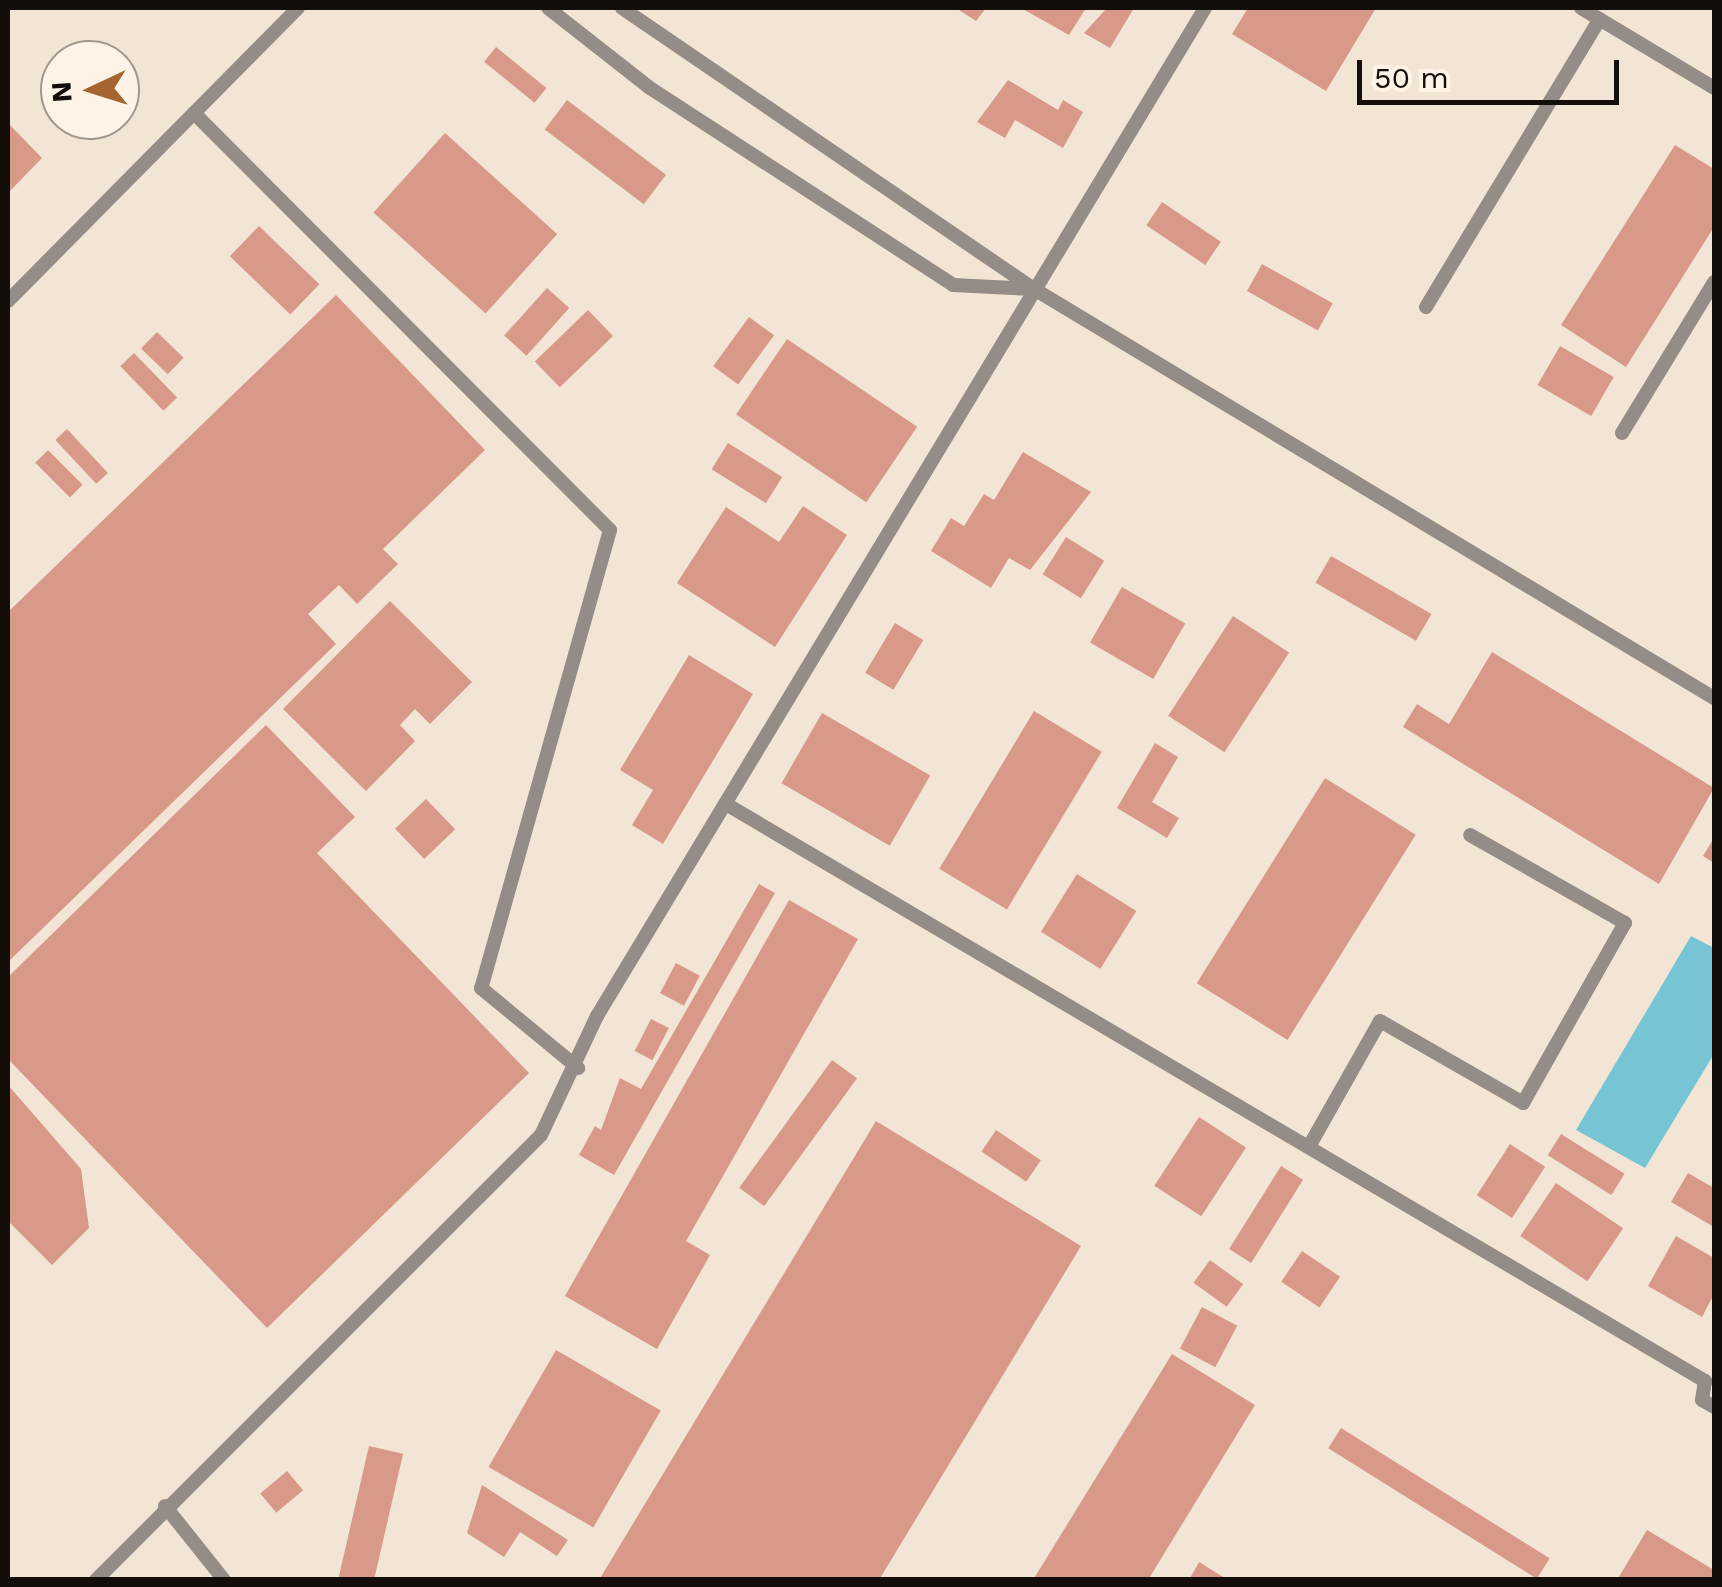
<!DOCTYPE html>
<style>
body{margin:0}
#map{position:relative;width:1722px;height:1587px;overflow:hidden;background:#f3e5d5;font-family:"Work Sans",sans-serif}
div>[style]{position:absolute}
.water>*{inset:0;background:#77c4d5}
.building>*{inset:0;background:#d89989;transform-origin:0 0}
.service>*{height:14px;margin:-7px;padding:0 7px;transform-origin:7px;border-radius:7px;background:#948c87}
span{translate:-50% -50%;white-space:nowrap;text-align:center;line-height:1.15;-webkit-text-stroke:8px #fef3e6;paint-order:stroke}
.frame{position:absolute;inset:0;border:10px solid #130e09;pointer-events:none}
.north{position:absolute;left:40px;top:40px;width:100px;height:100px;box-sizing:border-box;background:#fef3e6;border:2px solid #a0978e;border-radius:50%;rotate:266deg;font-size:28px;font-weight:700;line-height:40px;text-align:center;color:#130e09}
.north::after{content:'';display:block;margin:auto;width:35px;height:45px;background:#a66430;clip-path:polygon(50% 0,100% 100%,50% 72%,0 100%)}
.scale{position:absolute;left:1357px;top:60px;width:262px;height:45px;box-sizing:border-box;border:5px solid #130e09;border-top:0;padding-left:12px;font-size:30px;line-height:35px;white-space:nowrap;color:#130e09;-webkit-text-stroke:8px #fef3e6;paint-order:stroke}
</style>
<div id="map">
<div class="water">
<div style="clip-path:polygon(1691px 936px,1714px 948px,1714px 1054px,1645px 1168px,1576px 1130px)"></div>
</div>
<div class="building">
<div style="clip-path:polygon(956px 8px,986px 8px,976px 21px)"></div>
<div style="clip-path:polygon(1021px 8px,1086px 8px,1069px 35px)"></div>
<div style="clip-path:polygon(1107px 8px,1134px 8px,1110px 48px,1084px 33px)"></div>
<div style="clip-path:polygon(1248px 8px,1376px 8px,1326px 91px,1232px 34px)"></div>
<div style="left:496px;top:47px;width:65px;height:19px;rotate:39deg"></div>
<div style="clip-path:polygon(1008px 80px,1058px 110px,1063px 100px,1083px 112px,1063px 148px,1015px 120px,1005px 138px,977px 122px)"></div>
<div style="left:567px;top:100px;width:124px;height:37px;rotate:37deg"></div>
<div style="clip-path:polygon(8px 123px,42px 158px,8px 193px)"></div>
<div style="left:445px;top:133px;width:151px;height:107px;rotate:42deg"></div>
<div style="clip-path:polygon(1675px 145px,1714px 169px,1714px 227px,1626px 367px,1561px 325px)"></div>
<div style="left:1162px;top:202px;width:71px;height:28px;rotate:34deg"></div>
<div style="left:259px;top:226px;width:84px;height:42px;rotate:44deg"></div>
<div style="left:1262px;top:264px;width:81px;height:31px;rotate:29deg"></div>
<div style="left:547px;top:288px;width:30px;height:64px;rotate:42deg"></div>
<div style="clip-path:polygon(336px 295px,485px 450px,383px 549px,398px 564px,357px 604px,339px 585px,308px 614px,336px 644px,8px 962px,8px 612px)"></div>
<div style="left:588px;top:310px;width:36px;height:74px;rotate:46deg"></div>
<div style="left:749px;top:317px;width:31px;height:61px;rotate:36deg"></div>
<div style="left:157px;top:332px;width:37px;height:23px;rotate:44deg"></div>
<div style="left:787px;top:339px;width:157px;height:91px;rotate:34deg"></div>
<div style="left:1560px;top:346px;width:62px;height:45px;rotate:30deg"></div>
<div style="left:134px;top:353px;width:62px;height:19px;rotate:46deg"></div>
<div style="left:67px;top:429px;width:60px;height:16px;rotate:47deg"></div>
<div style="left:728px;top:443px;width:64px;height:31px;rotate:32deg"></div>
<div style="left:48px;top:450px;width:49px;height:18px;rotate:45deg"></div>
<div style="clip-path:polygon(1023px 452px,1091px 492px,1030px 570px,1009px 558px,991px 588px,931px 551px,951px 518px,964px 526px,984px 494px,994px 500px)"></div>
<div style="clip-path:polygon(803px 506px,847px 535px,775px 647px,677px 583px,726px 507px,779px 542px)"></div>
<div style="left:1066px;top:537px;width:45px;height:44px;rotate:32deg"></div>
<div style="left:1331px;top:556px;width:116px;height:31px;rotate:30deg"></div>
<div style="left:1122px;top:587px;width:73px;height:64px;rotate:30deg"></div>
<div style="clip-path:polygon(390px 601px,472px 682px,430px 724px,415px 709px,400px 725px,415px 741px,366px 791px,283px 709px)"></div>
<div style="left:1233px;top:616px;width:67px;height:119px;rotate:33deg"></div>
<div style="left:895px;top:623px;width:33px;height:58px;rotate:31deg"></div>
<div style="clip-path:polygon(1492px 652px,1714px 788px,1659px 884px,1403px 727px,1417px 704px,1449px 724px)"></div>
<div style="clip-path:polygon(689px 655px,753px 694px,663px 844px,632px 825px,653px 790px,620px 770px)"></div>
<div style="left:1034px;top:711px;width:79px;height:184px;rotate:31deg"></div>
<div style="left:822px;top:713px;width:125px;height:81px;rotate:30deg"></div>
<div style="clip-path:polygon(266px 725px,355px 817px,317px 853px,529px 1073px,267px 1328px,8px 1059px,8px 977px)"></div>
<div style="clip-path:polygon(1155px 743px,1178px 757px,1152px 802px,1179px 818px,1167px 838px,1117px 808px)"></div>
<div style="left:1325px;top:778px;width:107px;height:242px;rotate:32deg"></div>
<div style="left:426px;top:799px;width:42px;height:43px;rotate:46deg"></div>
<div style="clip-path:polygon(1714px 838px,1714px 863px,1703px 856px)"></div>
<div style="left:1077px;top:874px;width:70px;height:68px;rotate:32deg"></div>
<div style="clip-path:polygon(759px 884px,775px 893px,614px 1175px,579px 1155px,595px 1126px,601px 1130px,620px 1078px,641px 1089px)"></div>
<div style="clip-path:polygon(789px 900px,858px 939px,686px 1241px,710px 1255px,657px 1349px,565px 1296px)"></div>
<div style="left:676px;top:963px;width:27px;height:34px;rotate:28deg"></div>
<div style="left:651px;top:1019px;width:20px;height:36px;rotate:27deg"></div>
<div style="left:832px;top:1060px;width:31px;height:158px;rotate:36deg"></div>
<div style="clip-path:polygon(8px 1085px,81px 1169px,89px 1228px,52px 1265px,8px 1221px)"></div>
<div style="left:1199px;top:1117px;width:56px;height:82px;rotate:33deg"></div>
<div style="clip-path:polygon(876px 1121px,1081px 1246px,879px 1580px,599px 1580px)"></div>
<div style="left:996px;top:1130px;width:54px;height:26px;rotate:34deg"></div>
<div style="left:1561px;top:1134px;width:75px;height:25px;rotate:32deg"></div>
<div style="left:1510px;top:1144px;width:42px;height:61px;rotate:33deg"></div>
<div style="left:1281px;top:1166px;width:26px;height:98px;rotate:32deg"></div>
<div style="clip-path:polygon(1688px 1173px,1714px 1188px,1714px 1227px,1671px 1202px)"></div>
<div style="left:1556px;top:1183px;width:81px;height:64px;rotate:34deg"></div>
<div style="clip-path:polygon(1676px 1236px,1714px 1258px,1714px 1294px,1702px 1317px,1648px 1286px)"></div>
<div style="left:1302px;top:1251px;width:46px;height:37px;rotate:34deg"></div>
<div style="left:1210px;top:1260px;width:41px;height:28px;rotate:36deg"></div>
<div style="left:1202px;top:1307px;width:40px;height:47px;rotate:28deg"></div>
<div style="left:556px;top:1350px;width:121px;height:135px;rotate:30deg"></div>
<div style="clip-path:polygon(1172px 1354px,1255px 1405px,1148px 1580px,1033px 1580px)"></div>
<div style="left:1341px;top:1428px;width:246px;height:24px;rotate:32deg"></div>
<div style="left:369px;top:1446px;width:35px;height:138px;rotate:13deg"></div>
<div style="left:287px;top:1471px;width:25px;height:35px;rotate:50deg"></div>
<div style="clip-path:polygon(482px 1485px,568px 1540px,557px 1556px,520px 1532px,504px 1557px,467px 1533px)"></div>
<div style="clip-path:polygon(1647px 1530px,1714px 1570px,1714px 1580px,1617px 1580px)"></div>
<div style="clip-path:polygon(1199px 1562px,1228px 1580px,1189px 1580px)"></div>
</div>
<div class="service">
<div style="left:548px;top:8px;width:130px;rotate:38.1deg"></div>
<div style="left:650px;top:88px;width:361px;rotate:33deg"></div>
<div style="left:953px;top:285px;width:80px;rotate:2.9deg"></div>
<div style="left:622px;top:8px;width:499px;rotate:34.3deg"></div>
<div style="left:1034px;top:289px;width:794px;rotate:31.03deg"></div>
<div style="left:1581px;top:8px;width:155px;rotate:31deg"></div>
<div style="left:194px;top:113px;width:589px;rotate:45.07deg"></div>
<div style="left:610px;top:530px;width:476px;rotate:105.7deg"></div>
<div style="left:481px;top:988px;width:126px;rotate:39.5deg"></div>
<div style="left:8px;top:301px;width:412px;rotate:-45.3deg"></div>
<div style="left:1426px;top:307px;width:336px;rotate:-58.9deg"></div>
<div style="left:1622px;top:433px;width:177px;rotate:-58.6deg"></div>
<div style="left:731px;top:807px;width:1131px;rotate:30.51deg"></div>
<div style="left:1705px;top:1381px;width:19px;rotate:99deg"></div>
<div style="left:1702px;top:1400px;width:14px;rotate:30deg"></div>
<div style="left:1311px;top:1143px;width:140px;rotate:-60.5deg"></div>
<div style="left:1380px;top:1021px;width:165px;rotate:29.8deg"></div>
<div style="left:1523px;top:1103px;width:207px;rotate:-60.5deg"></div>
<div style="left:1625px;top:923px;width:178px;rotate:-150.4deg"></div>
<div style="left:165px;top:1506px;width:95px;rotate:51.4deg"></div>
<div style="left:96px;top:1580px;width:629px;rotate:-45deg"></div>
<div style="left:541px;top:1135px;width:132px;rotate:-64.8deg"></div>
<div style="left:597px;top:1016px;width:1177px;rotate:-58.9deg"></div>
</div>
<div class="frame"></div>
<div class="north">N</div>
<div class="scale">50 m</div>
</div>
